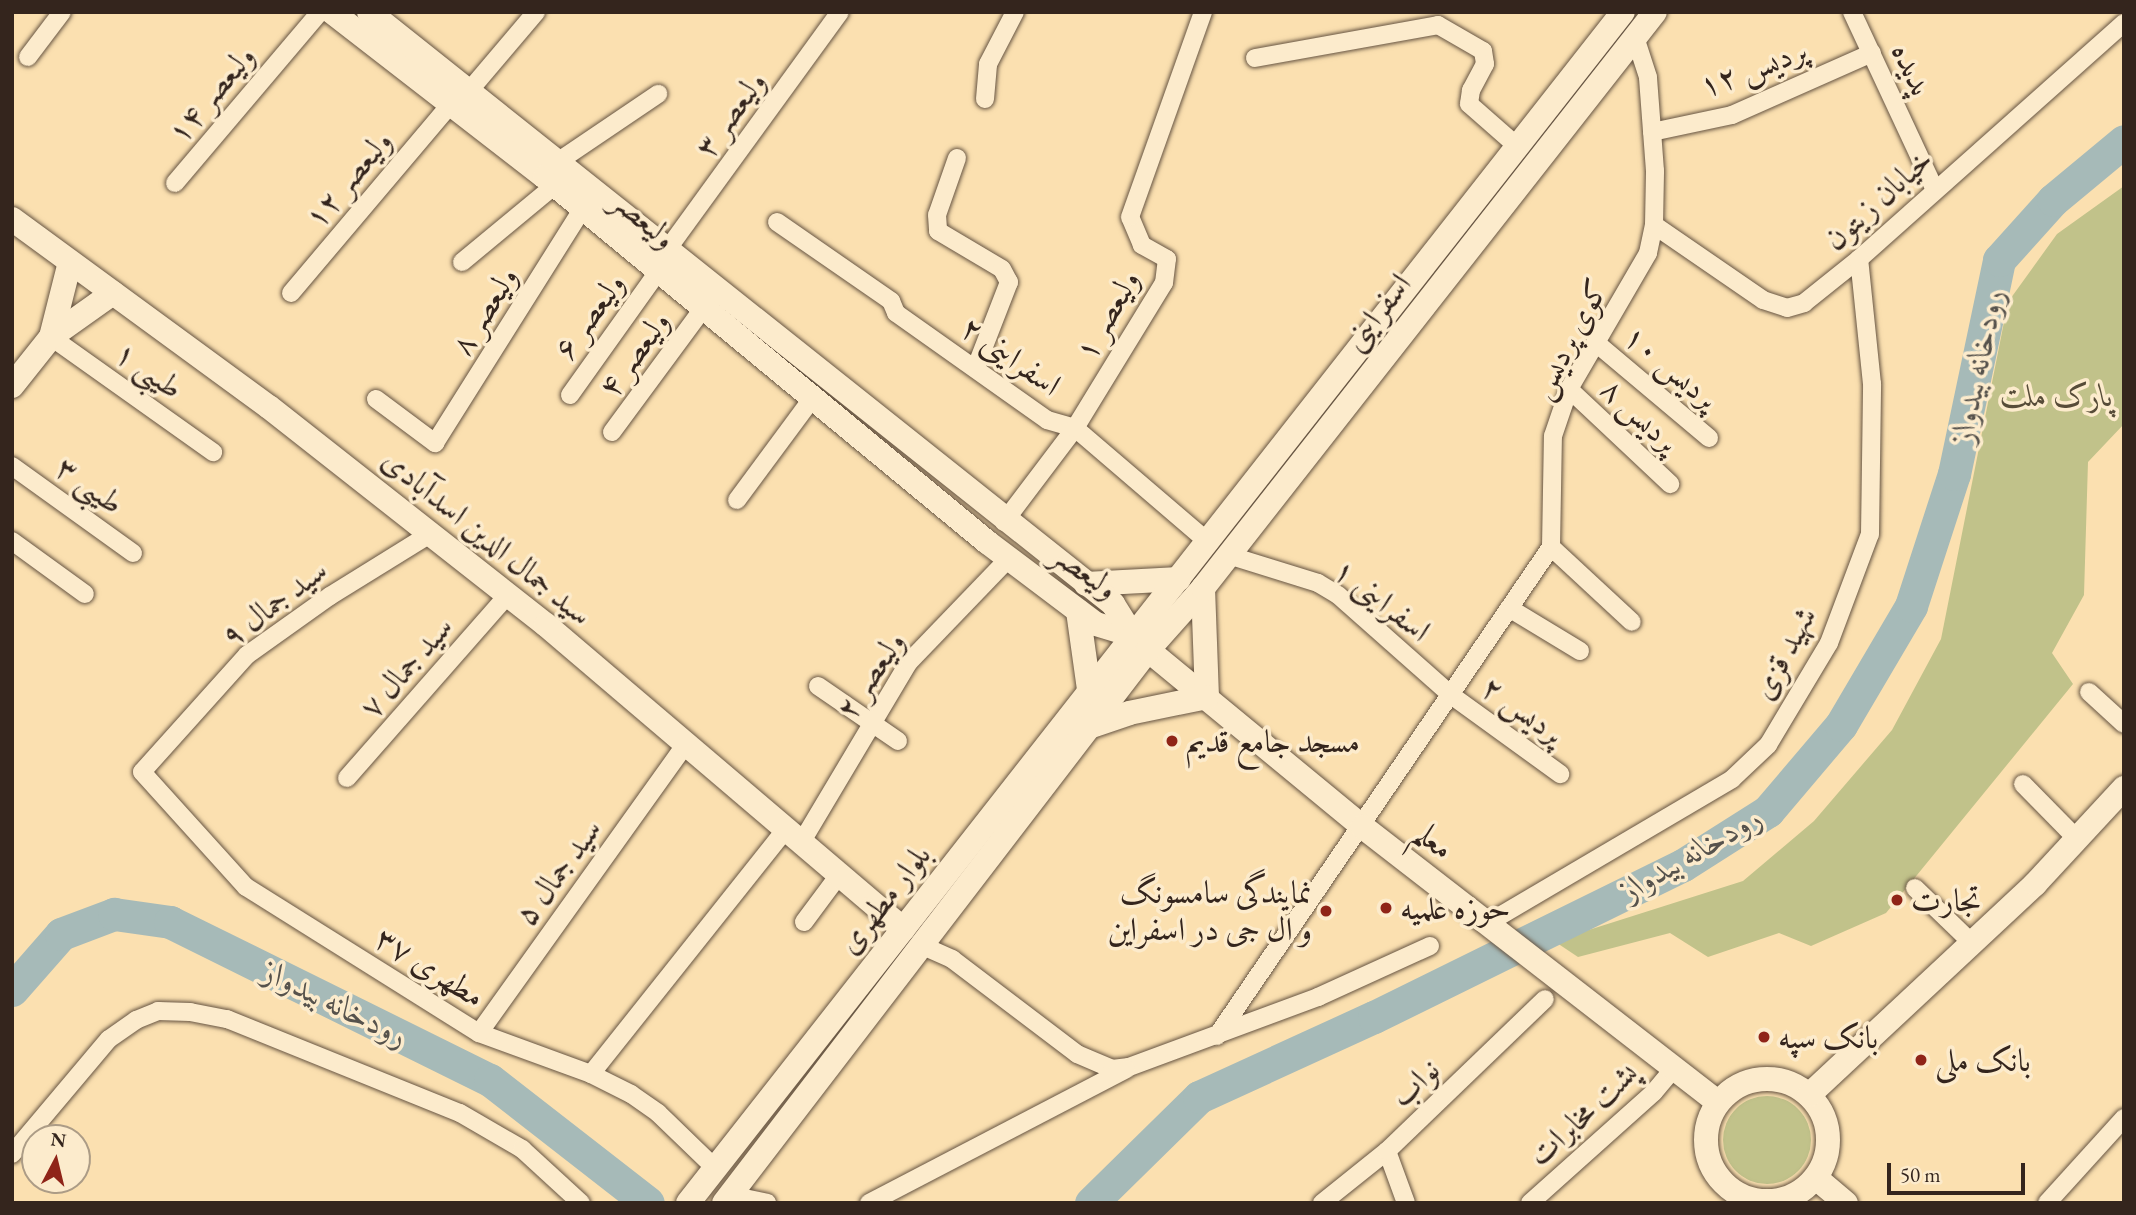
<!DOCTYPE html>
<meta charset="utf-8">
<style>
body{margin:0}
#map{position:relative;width:2136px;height:1215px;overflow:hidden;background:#fbe0b0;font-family:"EB Garamond",Amiri,serif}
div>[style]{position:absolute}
.green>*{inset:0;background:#c1c28a}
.round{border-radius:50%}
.river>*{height:33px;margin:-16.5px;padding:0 16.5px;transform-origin:16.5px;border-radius:16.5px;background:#a6bab8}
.roads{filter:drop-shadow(0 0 2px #665442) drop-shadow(0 0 2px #665442)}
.street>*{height:18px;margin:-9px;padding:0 9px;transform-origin:9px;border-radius:9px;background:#fcebcc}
.secondary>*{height:24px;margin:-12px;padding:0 12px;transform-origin:12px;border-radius:12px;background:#fcebcc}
.secondary>.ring{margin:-12px;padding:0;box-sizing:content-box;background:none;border:24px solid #fcebcc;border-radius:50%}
.dots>*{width:19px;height:19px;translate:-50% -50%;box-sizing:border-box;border:4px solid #fcebcc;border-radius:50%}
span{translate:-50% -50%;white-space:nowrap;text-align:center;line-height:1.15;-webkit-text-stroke:7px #fcebcc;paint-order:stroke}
.street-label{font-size:32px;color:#34251d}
.park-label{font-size:32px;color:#574c38;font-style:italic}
.poi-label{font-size:32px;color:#34251d}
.left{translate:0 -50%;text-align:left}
.right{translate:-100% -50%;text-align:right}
.water-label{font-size:33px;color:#56524c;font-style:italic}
.frame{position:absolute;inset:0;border:14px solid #34251d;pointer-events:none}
.north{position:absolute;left:21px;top:1124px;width:70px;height:70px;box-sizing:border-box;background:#fcebcc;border:2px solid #ac9c86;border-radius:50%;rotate:7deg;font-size:19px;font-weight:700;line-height:28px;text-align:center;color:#34251d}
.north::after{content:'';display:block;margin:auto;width:24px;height:32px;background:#8f2418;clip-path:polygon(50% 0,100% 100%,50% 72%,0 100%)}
.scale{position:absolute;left:1887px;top:1163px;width:138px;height:32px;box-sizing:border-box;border:4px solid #34251d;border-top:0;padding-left:9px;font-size:21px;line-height:24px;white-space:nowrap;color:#34251d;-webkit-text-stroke:5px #fcebcc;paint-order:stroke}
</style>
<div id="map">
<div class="green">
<div style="clip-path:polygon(2124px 186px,2124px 424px,2088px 462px,2084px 595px,2052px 653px,2073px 684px,1886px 913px,1811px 946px,1779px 933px,1708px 957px,1670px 933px,1578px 957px,1554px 941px,1743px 881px,1814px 821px,1892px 730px,1941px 639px,2008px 302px,2057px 234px)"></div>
<div class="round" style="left:1723px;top:1096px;width:88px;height:88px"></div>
</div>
<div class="river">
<div style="left:12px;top:990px;width:74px;rotate:-48.8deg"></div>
<div style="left:61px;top:934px;width:57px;rotate:-20.7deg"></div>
<div style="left:114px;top:914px;width:57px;rotate:8.1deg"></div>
<div style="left:170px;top:922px;width:357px;rotate:26.3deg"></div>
<div style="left:490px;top:1080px;width:200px;rotate:37.9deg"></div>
<div style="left:1091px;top:1203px;width:151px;rotate:-44.5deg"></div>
<div style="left:1199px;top:1097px;width:192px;rotate:-24.6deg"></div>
<div style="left:1374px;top:1017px;width:344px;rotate:-26.2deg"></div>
<div style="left:1683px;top:865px;width:101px;rotate:-32.4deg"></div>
<div style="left:1768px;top:811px;width:113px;rotate:-49.7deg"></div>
<div style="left:1841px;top:725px;width:138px;rotate:-59.5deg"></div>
<div style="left:1911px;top:606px;width:139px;rotate:-72deg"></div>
<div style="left:1954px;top:474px;width:219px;rotate:-78.1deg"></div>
<div style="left:1999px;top:260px;width:81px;rotate:-48deg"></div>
<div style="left:2053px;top:200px;width:92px;rotate:-39.7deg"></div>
</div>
<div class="roads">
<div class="street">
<div style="left:1852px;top:12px;width:194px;rotate:65deg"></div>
<div style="left:28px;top:57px;width:56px;rotate:-52.9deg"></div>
<div style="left:1255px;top:58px;width:186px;rotate:-10.2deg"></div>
<div style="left:1438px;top:25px;width:52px;rotate:30deg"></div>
<div style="left:1483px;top:51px;width:13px;rotate:81deg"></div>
<div style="left:1485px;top:64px;width:30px;rotate:118deg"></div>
<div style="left:1471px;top:90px;width:14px;rotate:98deg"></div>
<div style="left:1469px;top:104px;width:65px;rotate:41.3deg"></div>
<div style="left:469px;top:91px;width:104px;rotate:-49.7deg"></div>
<div style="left:985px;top:99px;width:35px;rotate:-85deg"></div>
<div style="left:988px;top:64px;width:59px;rotate:-62.6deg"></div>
<div style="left:1652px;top:132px;width:82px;rotate:-12deg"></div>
<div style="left:1732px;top:115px;width:153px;rotate:-23.9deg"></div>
<div style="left:957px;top:158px;width:60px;rotate:109.3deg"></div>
<div style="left:937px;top:215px;width:16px;rotate:86deg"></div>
<div style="left:938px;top:231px;width:74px;rotate:30.7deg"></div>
<div style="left:1002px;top:269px;width:15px;rotate:62deg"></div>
<div style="left:1009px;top:282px;width:91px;rotate:111.2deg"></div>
<div style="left:559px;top:161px;width:120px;rotate:-34.1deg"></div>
<div style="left:175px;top:183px;width:224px;rotate:-49.7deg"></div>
<div style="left:777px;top:222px;width:139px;rotate:34.7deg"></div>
<div style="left:891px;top:301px;width:13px;rotate:67deg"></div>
<div style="left:896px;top:313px;width:185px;rotate:35.3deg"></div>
<div style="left:1047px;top:420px;width:29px;rotate:16deg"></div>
<div style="left:1075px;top:428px;width:177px;rotate:40.6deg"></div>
<div style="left:1654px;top:225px;width:132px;rotate:34.5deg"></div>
<div style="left:1763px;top:300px;width:25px;rotate:18deg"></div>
<div style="left:1787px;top:308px;width:18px;rotate:-16deg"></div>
<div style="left:1804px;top:303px;width:70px;rotate:-38.7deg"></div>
<div style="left:1859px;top:259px;width:355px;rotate:-41.7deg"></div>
<div style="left:667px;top:250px;width:294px;rotate:-54deg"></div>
<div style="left:462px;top:262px;width:119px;rotate:-39.6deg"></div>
<div style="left:291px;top:293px;width:246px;rotate:-49.8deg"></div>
<div style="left:51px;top:337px;width:199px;rotate:35.4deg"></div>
<div style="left:1595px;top:342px;width:149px;rotate:40.1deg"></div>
<div style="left:1569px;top:389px;width:139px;rotate:43.2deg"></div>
<div style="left:570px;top:395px;width:150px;rotate:-54.5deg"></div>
<div style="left:376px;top:399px;width:74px;rotate:36.7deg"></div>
<div style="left:435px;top:443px;width:275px;rotate:-57.8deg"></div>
<div style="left:612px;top:432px;width:152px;rotate:-53.6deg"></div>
<div style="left:12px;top:466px;width:149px;rotate:35.7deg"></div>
<div style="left:737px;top:500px;width:124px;rotate:-53.5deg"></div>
<div style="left:1004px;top:522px;width:118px;rotate:-52.9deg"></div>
<div style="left:1075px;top:428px;width:170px;rotate:-58.5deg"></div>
<div style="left:1164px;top:283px;width:24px;rotate:-83deg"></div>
<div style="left:1167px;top:259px;width:29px;rotate:-151deg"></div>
<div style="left:1142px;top:245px;width:30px;rotate:-113deg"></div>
<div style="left:1130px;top:217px;width:218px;rotate:-70.4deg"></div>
<div style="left:430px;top:534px;width:118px;rotate:148.2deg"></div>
<div style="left:330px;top:596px;width:102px;rotate:144.6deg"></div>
<div style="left:247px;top:655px;width:157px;rotate:131.9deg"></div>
<div style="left:142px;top:772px;width:155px;rotate:47.9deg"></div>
<div style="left:246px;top:887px;width:275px;rotate:32.1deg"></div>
<div style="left:479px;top:1033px;width:119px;rotate:20.1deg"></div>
<div style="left:591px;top:1074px;width:45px;rotate:26.6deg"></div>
<div style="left:631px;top:1094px;width:33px;rotate:35deg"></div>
<div style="left:658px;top:1113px;width:79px;rotate:44deg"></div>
<div style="left:12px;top:541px;width:90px;rotate:36deg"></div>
<div style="left:1551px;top:547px;width:110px;rotate:42.8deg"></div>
<div style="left:1228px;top:555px;width:94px;rotate:17.3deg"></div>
<div style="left:1318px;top:583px;width:23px;rotate:31deg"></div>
<div style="left:1338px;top:595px;width:151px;rotate:41.5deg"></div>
<div style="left:1451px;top:695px;width:135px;rotate:35.9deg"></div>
<div style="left:1509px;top:608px;width:83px;rotate:31.2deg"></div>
<div style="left:818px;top:686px;width:97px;rotate:34.5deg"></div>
<div style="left:2089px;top:692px;width:47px;rotate:42.4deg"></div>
<div style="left:347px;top:778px;width:244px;rotate:-48.7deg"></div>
<div style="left:2023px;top:784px;width:77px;rotate:45.5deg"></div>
<div style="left:801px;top:843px;width:211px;rotate:-59.2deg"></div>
<div style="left:909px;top:662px;width:144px;rotate:-46.1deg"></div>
<div style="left:1915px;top:888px;width:79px;rotate:44deg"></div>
<div style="left:804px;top:922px;width:59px;rotate:-53.3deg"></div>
<div style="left:1488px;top:923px;width:283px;rotate:-30.5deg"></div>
<div style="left:1732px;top:779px;width:50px;rotate:-43.4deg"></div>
<div style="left:1768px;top:745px;width:119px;rotate:-59.1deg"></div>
<div style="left:1829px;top:643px;width:116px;rotate:-69.4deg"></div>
<div style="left:1870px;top:534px;width:150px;rotate:-89.2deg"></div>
<div style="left:1872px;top:384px;width:126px;rotate:-95.9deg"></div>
<div style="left:923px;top:946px;width:32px;rotate:24deg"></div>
<div style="left:952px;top:959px;width:157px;rotate:37.2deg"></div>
<div style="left:1077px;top:1054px;width:38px;rotate:23deg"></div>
<div style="left:1112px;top:1069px;width:17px;rotate:-7deg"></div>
<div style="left:1129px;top:1067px;width:202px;rotate:-20.3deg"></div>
<div style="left:1318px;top:997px;width:123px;rotate:-24.5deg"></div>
<div style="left:479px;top:1033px;width:355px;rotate:-54.4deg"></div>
<div style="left:1217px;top:1036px;width:592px;rotate:-55.67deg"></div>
<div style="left:1551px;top:547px;width:111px;rotate:-89deg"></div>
<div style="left:1553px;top:436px;width:50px;rotate:-71.2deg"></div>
<div style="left:1569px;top:389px;width:157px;rotate:-59.8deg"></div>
<div style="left:1648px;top:253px;width:29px;rotate:-78deg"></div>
<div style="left:1654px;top:225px;width:54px;rotate:-88.9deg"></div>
<div style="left:1655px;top:171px;width:94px;rotate:-94.3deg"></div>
<div style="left:1648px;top:77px;width:42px;rotate:-108deg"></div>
<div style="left:591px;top:1074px;width:313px;rotate:-51.5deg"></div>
<div style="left:1387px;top:1151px;width:55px;rotate:69.9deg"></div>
<div style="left:12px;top:1154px;width:150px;rotate:-49.9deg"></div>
<div style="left:109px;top:1039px;width:33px;rotate:-35deg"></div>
<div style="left:136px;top:1020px;width:24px;rotate:-22deg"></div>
<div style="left:158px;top:1011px;width:32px;rotate:2deg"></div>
<div style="left:190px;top:1012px;width:38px;rotate:11deg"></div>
<div style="left:227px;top:1019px;width:251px;rotate:22deg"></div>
<div style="left:460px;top:1113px;width:72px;rotate:30.1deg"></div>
<div style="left:522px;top:1149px;width:80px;rotate:42.5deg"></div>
<div style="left:730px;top:1195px;width:38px;rotate:12deg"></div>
<div style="left:869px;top:1203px;width:290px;rotate:-27.5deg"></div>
<div style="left:1322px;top:1203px;width:83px;rotate:-38.7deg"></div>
<div style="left:1387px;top:1151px;width:219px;rotate:-43.9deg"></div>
<div style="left:1530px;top:1203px;width:166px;rotate:-41.8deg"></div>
<div style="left:1654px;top:1092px;width:33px;rotate:-50deg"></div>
<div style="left:2047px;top:1203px;width:115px;rotate:-47.8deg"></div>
</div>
<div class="secondary">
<div style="left:332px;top:12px;width:269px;rotate:37.8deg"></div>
<div style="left:545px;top:177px;width:573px;rotate:39.55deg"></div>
<div style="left:987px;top:542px;width:136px;rotate:37deg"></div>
<div style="left:1096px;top:624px;width:38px;rotate:17deg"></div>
<div style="left:369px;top:12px;width:951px;rotate:38.51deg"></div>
<div style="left:1113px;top:604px;width:36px;rotate:58deg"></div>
<div style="left:1132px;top:635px;width:22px;rotate:43deg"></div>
<div style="left:1148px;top:650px;width:278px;rotate:39.5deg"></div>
<div style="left:1363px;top:827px;width:449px;rotate:37.8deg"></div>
<div style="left:12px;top:219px;width:318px;rotate:36.2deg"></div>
<div style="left:269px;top:407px;width:352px;rotate:38.2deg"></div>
<div style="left:546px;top:625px;width:469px;rotate:40.4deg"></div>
<div style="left:51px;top:337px;width:77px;rotate:-75.8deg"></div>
<div style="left:12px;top:386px;width:63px;rotate:-51.5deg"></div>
<div style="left:51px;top:337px;width:76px;rotate:-35.4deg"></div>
<div style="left:1086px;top:584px;width:93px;rotate:-3.1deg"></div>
<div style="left:1203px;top:588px;width:109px;rotate:87.9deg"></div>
<div style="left:1078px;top:611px;width:79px;rotate:82deg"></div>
<div style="left:1092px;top:726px;width:39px;rotate:-19deg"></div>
<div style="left:1129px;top:713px;width:80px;rotate:-11.6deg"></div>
<div class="ring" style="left:1706px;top:1079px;width:98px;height:98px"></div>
<div style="left:1809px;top:1095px;width:309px;rotate:-43deg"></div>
<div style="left:2035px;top:884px;width:131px;rotate:-47.2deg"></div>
<div style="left:1816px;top:1178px;width:39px;rotate:40deg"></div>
<div style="left:688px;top:1203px;width:1514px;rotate:-51.87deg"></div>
<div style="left:724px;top:1203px;width:697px;rotate:-52.52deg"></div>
<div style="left:1148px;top:650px;width:83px;rotate:-48.4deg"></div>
<div style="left:1203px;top:588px;width:732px;rotate:-51.88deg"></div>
</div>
</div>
<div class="dots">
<div style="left:1172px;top:741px;background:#8f2418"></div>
<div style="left:1897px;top:900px;background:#8f2418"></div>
<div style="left:1386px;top:908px;background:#8f2418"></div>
<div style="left:1326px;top:911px;background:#8f2418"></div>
<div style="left:1764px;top:1037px;background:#8f2418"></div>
<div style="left:1921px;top:1060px;background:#8f2418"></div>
</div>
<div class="street-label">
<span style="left:1753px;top:68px;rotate:-20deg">پردیس ۱۲</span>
<span style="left:1912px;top:69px;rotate:65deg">پدیده</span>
<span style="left:211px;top:94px;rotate:-50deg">ولیعصر ۱۴</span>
<span style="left:730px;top:114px;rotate:-54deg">ولیعصر ۳</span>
<span style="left:348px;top:179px;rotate:-50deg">ولیعصر ۱۲</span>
<span style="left:1878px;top:199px;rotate:-42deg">خیابان زیتون</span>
<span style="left:644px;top:219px;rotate:40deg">ولیعصر</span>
<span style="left:484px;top:311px;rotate:-58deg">ولیعصر ۸</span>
<span style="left:1377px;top:312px;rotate:-52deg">اسفراینی</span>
<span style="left:1107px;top:315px;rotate:-60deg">ولیعصر ۱</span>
<span style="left:589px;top:316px;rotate:-54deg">ولیعصر ۶</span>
<span style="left:1569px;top:339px;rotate:-62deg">کوی پردیس</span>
<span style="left:634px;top:354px;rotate:-54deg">ولیعصر ۴</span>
<span style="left:1011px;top:356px;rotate:35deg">اسفراینی ۲</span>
<span style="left:1671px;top:367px;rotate:40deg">پردیس ۱۰</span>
<span style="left:149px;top:370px;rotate:35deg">طیبی ۱</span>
<span style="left:1640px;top:415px;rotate:43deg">پردیس ۸</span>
<span style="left:90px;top:485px;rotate:36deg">طیبی ۳</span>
<span style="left:487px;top:537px;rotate:39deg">سید جمال الدین اسدآبادی</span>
<span style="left:1085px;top:571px;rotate:35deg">ولیعصر</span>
<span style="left:1382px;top:600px;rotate:38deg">اسفراینی ۱</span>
<span style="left:274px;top:603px;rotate:-37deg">سید جمال ۹</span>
<span style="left:1784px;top:653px;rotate:-62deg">شهید قزی</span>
<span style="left:406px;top:667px;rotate:-49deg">سید جمال ۷</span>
<span style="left:870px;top:675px;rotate:-56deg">ولیعصر ۲</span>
<span style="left:1523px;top:710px;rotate:36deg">پردیس ۲</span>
<span style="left:1434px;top:840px;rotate:38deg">معلم</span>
<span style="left:558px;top:872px;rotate:-54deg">سید جمال ۵</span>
<span style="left:884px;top:899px;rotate:-52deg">بلوار مطهری</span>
<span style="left:430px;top:967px;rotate:32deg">مطهری ۳۷</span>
<span style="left:1415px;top:1083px;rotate:-44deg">نواب</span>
<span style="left:1583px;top:1114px;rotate:-43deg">پشت مخابرات</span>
</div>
<div class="park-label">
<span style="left:2057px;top:395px">پارک ملت</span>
</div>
<div class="poi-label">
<span class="left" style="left:1186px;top:741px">مسجد جامع قدیم</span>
<span class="right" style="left:1312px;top:911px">نمایندگی سامسونگ<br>و ال جی در اسفراین</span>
<span class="left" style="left:1911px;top:900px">تجارت</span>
<span class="left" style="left:1400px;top:908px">حوزه علمیه</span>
<span class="left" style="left:1778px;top:1037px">بانک سپه</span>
<span class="left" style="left:1935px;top:1060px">بانک ملی</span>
</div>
<div class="water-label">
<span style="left:1977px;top:366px;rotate:-78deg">رودخانه بیدواز</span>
<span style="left:1691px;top:853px;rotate:-30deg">رودخانه بیدواز</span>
<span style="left:336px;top:1003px;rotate:26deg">رودخانه بیدواز</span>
</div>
<div class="frame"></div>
<div class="north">N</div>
<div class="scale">50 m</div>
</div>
